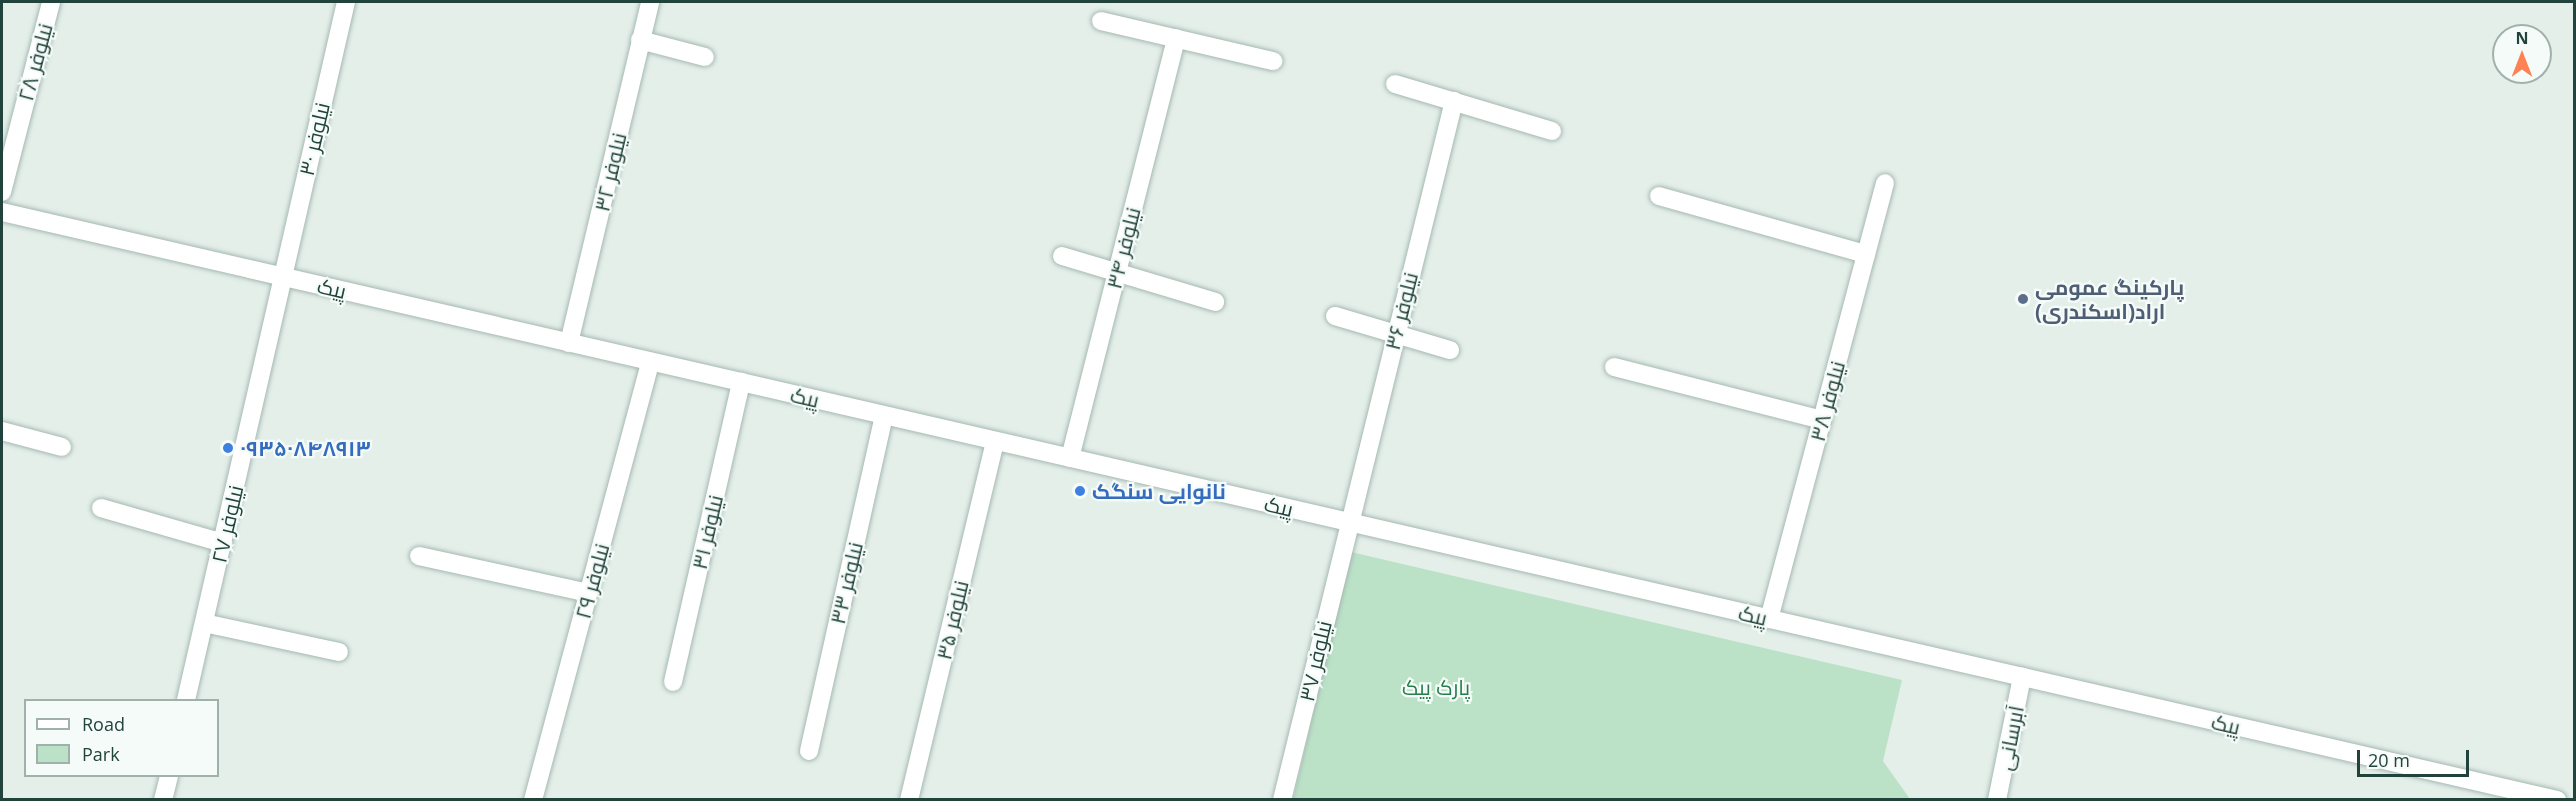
<!DOCTYPE html>
<meta charset="utf-8">
<style>
body{margin:0}
#map{position:relative;width:2576px;height:801px;overflow:hidden;background:#e4efea;font-family:"Open Sans",Cairo,sans-serif}
div>[style]{position:absolute}
.green>*{inset:0;background:#bbe2c7}
.roads{filter:drop-shadow(0 0 2px #a6b8b2) drop-shadow(0 0 2px #a6b8b2)}
.lane>*{height:18px;margin:-9px;padding:0 9px;transform-origin:9px;border-radius:9px;background:#fff}
.street>*{height:18px;margin:-9px;padding:0 9px;transform-origin:9px;border-radius:9px;background:#fff}
.secondary>*{height:18px;margin:-9px;padding:0 9px;transform-origin:9px;border-radius:9px;background:#fff}
.dots>*{width:16px;height:16px;translate:-50% -50%;box-sizing:border-box;border:3px solid #f5fbf8;border-radius:50%}
span{translate:-50% -50%;white-space:nowrap;text-align:center;line-height:1.15;-webkit-text-stroke:4.5px #f5fbf8;paint-order:stroke}
.street-label{font-size:21px;color:#21433b}
.service-label{font-size:21px;color:#4e5e75;font-weight:700}
.left{translate:0 -50%;text-align:left}
.shop-label{font-size:21px;color:#366cbe;font-weight:700}
.park-label{font-size:21px;color:#277e4c}
.frame{position:absolute;inset:0;border:3px solid #21433b;pointer-events:none}
.legend{position:absolute;left:24px;top:699px;width:195px;height:78px;box-sizing:border-box;background:#f5fbf8;border:2px solid #a0b1ac;margin:0;padding:8px 10px;list-style:none;font-size:18px;color:#21433b}
.legend li{display:flex;align-items:center;gap:12px;height:30px}
.legend b{width:30px;border:2px solid #a0b1ac}
.north{position:absolute;left:2492px;top:24px;width:60px;height:60px;box-sizing:border-box;background:#f5fbf8;border:2px solid #a0b1ac;border-radius:50%;rotate:0deg;font-size:16px;font-weight:700;line-height:24px;text-align:center;color:#21433b}
.north::after{content:'';display:block;margin:auto;width:21px;height:27px;background:#fe8253;clip-path:polygon(50% 0,100% 100%,50% 72%,0 100%)}
.scale{position:absolute;left:2357px;top:750px;width:112px;height:27px;box-sizing:border-box;border:3px solid #21433b;border-top:0;padding-left:8px;font-size:18px;line-height:21px;white-space:nowrap;color:#21433b;-webkit-text-stroke:4px #f5fbf8;paint-order:stroke}
</style>
<div id="map">
<div class="green">
<div style="clip-path:polygon(1351px 552px,1902px 680px,1883px 761px,1910px 799px,1293px 800px)"></div>
</div>
<div class="roads">
<div class="lane">
<div style="left:1659px;top:196px;width:215px;rotate:15.7deg"></div>
<div style="left:1614px;top:367px;width:215px;rotate:14.3deg"></div>
<div style="left:2px;top:431px;width:62px;rotate:14.9deg"></div>
<div style="left:101px;top:508px;width:127px;rotate:16deg"></div>
<div style="left:419px;top:556px;width:173px;rotate:12.3deg"></div>
<div style="left:204px;top:623px;width:138px;rotate:12.1deg"></div>
</div>
<div class="street">
<div style="left:1101px;top:21px;width:177px;rotate:13.1deg"></div>
<div style="left:640px;top:40px;width:67px;rotate:14.7deg"></div>
<div style="left:1395px;top:84px;width:164px;rotate:16.7deg"></div>
<div style="left:2px;top:192px;width:196px;rotate:-75.5deg"></div>
<div style="left:1062px;top:256px;width:160px;rotate:16.7deg"></div>
<div style="left:1335px;top:316px;width:120px;rotate:16.5deg"></div>
<div style="left:569px;top:343px;width:350px;rotate:-76.6deg"></div>
<div style="left:1070px;top:458px;width:433px;rotate:-75.8deg"></div>
<div style="left:1769px;top:619px;width:451px;rotate:-75.1deg"></div>
<div style="left:673px;top:682px;width:308px;rotate:-77.2deg"></div>
<div style="left:186px;top:700px;width:716px;rotate:-77.09deg"></div>
<div style="left:809px;top:751px;width:343px;rotate:-77.4deg"></div>
<div style="left:163px;top:800px;width:25px;rotate:-76deg"></div>
<div style="left:533px;top:800px;width:453px;rotate:-75deg"></div>
<div style="left:909px;top:800px;width:369px;rotate:-76.5deg"></div>
<div style="left:1282px;top:800px;width:720px;rotate:-76.18deg"></div>
</div>
<div class="secondary">
<div style="left:2px;top:212px;width:2622px;rotate:12.96deg"></div>
<div style="left:1997px;top:800px;width:126px;rotate:-78.5deg"></div>
</div>
</div>
<div class="dots">
<div style="left:2023px;top:299px;background:#5c6f8a"></div>
<div style="left:228px;top:448px;background:#3f7fe0"></div>
<div style="left:1080px;top:491px;background:#3f7fe0"></div>
</div>
<div class="street-label">
<span style="left:35px;top:62px;rotate:-75deg">نیلوفر ۲۸</span>
<span style="left:314px;top:139px;rotate:-77deg">نیلوفر ۳۰</span>
<span style="left:610px;top:172px;rotate:-77deg">نیلوفر ۳۲</span>
<span style="left:1123px;top:248px;rotate:-76deg">نیلوفر ۳۴</span>
<span style="left:332px;top:288px;rotate:13deg">پیک</span>
<span style="left:1401px;top:311px;rotate:-76deg">نیلوفر ۳۶</span>
<span style="left:805px;top:397px;rotate:13deg">پیک</span>
<span style="left:1827px;top:401px;rotate:-75deg">نیلوفر ۳۸</span>
<span style="left:1279px;top:506px;rotate:13deg">پیک</span>
<span style="left:227px;top:524px;rotate:-77deg">نیلوفر ۲۷</span>
<span style="left:707px;top:532px;rotate:-77deg">نیلوفر ۳۱</span>
<span style="left:592px;top:581px;rotate:-75deg">نیلوفر ۲۹</span>
<span style="left:846px;top:583px;rotate:-77deg">نیلوفر ۳۳</span>
<span style="left:1753px;top:615px;rotate:13deg">پیک</span>
<span style="left:952px;top:620px;rotate:-77deg">نیلوفر ۳۵</span>
<span style="left:1315px;top:661px;rotate:-77deg">نیلوفر ۳۷</span>
<span style="left:2226px;top:724px;rotate:13deg">پیک</span>
<span style="left:2010px;top:738px;rotate:-79deg">آبرسانی</span>
</div>
<div class="service-label">
<span class="left" style="left:2035px;top:299px">پارکینگ عمومی<br>اراد(اسکندری)</span>
</div>
<div class="shop-label">
<span class="left" style="left:240px;top:448px">۰۹۳۵۰۸۴۸۹۱۳</span>
<span class="left" style="left:1092px;top:491px">نانوایی سنگک</span>
</div>
<div class="park-label">
<span style="left:1436px;top:687px">پارک پیک</span>
</div>
<div class="frame"></div>
<ul class="legend">
<li><b style="height:8px;background:#fff"></b>Road</li>
<li><b style="height:16px;background:#bbe2c7"></b>Park</li>
</ul>
<div class="north">N</div>
<div class="scale">20 m</div>
</div>
